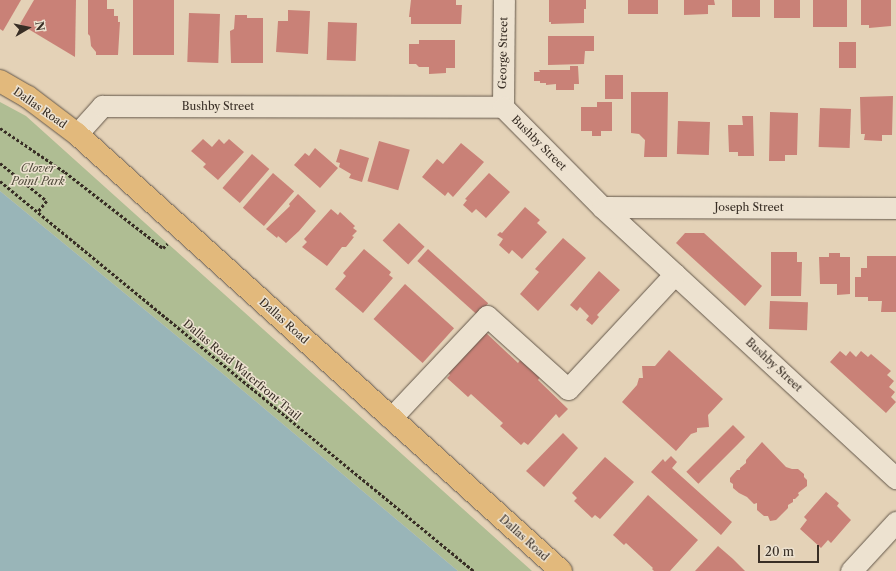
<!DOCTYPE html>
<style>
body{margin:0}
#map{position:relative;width:896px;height:571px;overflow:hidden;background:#e4d2b7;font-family:"Libre Caslon Text",serif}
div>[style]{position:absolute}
.green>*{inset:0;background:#afbd93}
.water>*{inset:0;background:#99b5b8}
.building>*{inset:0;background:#c98177;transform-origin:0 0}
.path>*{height:2.5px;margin-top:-1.25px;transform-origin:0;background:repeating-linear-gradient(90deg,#382e25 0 3px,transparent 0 5px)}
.roads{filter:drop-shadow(0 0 1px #63574a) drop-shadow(0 0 1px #63574a)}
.minor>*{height:21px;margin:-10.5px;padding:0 10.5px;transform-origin:10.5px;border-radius:10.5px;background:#ede2d0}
.major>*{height:22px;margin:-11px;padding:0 11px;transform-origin:11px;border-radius:11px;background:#e2b97c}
span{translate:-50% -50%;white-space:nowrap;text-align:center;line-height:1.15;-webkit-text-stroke:3px #ede2d0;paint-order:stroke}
.street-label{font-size:11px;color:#382e25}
.park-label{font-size:11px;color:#504b3b;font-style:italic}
.north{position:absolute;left:8px;top:8px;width:40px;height:40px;-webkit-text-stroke:3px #ede2d0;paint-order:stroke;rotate:81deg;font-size:11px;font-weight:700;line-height:16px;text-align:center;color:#382e25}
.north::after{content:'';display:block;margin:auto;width:14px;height:18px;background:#382e25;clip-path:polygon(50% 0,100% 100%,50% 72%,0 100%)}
.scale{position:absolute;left:758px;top:545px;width:61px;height:18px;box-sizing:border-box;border:2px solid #382e25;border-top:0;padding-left:5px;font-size:12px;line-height:14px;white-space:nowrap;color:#382e25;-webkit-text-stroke:3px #ede2d0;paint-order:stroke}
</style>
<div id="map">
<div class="green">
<div style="clip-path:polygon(0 102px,26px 116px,532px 571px,458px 571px,222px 373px,0 191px)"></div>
</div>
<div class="water">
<div style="clip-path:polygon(0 191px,222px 373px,458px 571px,0 571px)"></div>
</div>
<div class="building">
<div style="clip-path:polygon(0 0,21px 0,3px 31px,0 29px)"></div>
<div style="clip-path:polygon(34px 0,76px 0,75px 57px,20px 24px)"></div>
<div style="clip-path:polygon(88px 0,107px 0,107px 9px,114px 9px,114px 16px,118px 16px,118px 22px,120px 22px,118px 55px,96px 55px,96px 52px,91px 46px,90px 36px,88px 34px)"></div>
<div style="left:133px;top:0;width:41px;height:55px"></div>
<div style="clip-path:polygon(411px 0,456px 0,456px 5px,462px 5px,461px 24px,411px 24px,411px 17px,409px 17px)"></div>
<div style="clip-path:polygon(549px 0,586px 0,586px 9px,584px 9px,584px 23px,551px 24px,551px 22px,549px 22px)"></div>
<div style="left:628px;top:0;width:30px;height:14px"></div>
<div style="clip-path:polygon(684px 0,714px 0,715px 5px,708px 5px,708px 14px,684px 15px)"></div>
<div style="left:732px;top:0;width:28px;height:17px"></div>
<div style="left:774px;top:0;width:26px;height:18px"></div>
<div style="left:813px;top:0;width:34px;height:27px"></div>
<div style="clip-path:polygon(861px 0,891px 0,891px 26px,869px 28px,869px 25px,861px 25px)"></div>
<div style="clip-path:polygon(288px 10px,310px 11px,308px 54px,276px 52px,278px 21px,288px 21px)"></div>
<div style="left:189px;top:13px;width:31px;height:49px;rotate:2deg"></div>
<div style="clip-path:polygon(235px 15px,247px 15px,247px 18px,263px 18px,263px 63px,231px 63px,230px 31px,234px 29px)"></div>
<div style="left:328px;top:22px;width:29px;height:38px;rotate:2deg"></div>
<div style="clip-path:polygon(548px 36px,594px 36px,594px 51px,585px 51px,584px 64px,548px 65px)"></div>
<div style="clip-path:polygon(419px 40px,455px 40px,455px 68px,446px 68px,446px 73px,429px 74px,429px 67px,419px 67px,416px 64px,409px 64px,409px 44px,419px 44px)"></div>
<div style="left:839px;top:42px;width:17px;height:26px"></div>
<div style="clip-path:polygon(570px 66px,578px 66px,579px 84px,574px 84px,574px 90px,556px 90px,556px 84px,546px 85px,546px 83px,540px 83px,540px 81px,534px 81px,534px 72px,540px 72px,539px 70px,570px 70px)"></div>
<div style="left:605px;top:75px;width:18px;height:24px"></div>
<div style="clip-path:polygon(631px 92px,668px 92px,667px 157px,644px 157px,645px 140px,639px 134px,631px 133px)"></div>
<div style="clip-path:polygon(893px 96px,892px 135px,882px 135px,882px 141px,864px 140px,865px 134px,861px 134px,860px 97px)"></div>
<div style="clip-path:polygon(597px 102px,612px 102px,612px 131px,601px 131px,601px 136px,592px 136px,592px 131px,581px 131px,581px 107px,597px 107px)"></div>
<div style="left:820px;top:108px;width:31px;height:39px;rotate:2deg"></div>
<div style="clip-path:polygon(770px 112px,798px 113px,797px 155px,785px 155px,785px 161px,769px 161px)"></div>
<div style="clip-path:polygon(742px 116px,753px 116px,754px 156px,738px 156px,738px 152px,729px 152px,728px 125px,743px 125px)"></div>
<div style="left:678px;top:121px;width:32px;height:33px;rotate:2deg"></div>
<div style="clip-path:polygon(203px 139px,212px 147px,219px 139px,224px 144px,229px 139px,244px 152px,218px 180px,203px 167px,206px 164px,191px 151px)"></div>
<div style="left:379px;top:141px;width:32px;height:42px;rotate:16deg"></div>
<div style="clip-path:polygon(461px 143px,484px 162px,453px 197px,448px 192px,445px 196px,422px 177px,437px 159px,443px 164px)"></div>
<div style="clip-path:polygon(315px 148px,338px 168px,320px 188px,294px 165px,305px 153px,309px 156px)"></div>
<div style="clip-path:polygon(340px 149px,369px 158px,362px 182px,349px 178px,351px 174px,339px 167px,340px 163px,336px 162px)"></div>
<div style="left:252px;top:154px;width:23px;height:45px;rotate:41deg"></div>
<div style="left:273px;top:173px;width:28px;height:46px;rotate:41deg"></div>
<div style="clip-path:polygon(489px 173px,510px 192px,486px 218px,476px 209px,472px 213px,463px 205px,467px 200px,465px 199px)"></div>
<div style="clip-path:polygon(298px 194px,316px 211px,299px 231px,286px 243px,278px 236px,277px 238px,266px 229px,290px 206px,289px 204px)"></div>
<div style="clip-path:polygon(525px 207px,540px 220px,537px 223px,547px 232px,522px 259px,512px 250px,509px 254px,499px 245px,503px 239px,497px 235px,500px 232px,502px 233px)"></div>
<div style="clip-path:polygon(331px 209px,338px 215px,340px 212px,355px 226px,353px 228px,357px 231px,352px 236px,354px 237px,346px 247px,342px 247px,327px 266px,302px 247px,307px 242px,304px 239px)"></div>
<div style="left:399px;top:223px;width:35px;height:24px;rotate:43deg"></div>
<div style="clip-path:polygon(685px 233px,704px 233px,762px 286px,745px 306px,676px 243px)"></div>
<div style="clip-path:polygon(563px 238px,586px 258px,538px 311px,520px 294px,539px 272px,535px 269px)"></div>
<div style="clip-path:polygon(364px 249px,391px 272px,389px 275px,393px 278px,363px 313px,335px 289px,346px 276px,343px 273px)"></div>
<div style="left:428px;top:249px;width:81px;height:16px;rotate:42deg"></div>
<div style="clip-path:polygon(771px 252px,797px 252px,797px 262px,802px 262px,801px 296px,771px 296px)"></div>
<div style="clip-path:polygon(829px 253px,840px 253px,840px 257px,850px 257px,850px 294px,837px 295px,837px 284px,820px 284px,819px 257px,829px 257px)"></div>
<div style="clip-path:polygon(867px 256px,896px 256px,896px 312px,881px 312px,882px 301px,868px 301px,868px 297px,855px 297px,855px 277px,861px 277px,861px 268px,867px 268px)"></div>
<div style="clip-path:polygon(599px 271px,620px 290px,597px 315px,599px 317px,592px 325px,586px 320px,589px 316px,580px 307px,577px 311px,570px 305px)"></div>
<div style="left:405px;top:284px;width:66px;height:47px;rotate:42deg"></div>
<div style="left:770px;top:301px;width:38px;height:28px;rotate:2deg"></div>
<div style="clip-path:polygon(485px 332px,518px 363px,521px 359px,540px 377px,538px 380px,568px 409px,559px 418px,556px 414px,528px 445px,524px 442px,521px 445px,500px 426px,503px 423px,471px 394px,468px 397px,447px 378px,450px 375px,448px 373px)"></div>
<div style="clip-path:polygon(669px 350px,723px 399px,708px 415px,709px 427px,697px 428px,697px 432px,691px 434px,676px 451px,622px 402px,637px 385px,639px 378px,643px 378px,642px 366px,655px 366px)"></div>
<div style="clip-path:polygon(840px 351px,846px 356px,850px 351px,856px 357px,861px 351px,868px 357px,871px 354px,891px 371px,887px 375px,894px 381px,889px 387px,895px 392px,891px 397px,896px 402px,886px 413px,830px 362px)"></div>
<div style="left:733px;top:425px;width:17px;height:66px;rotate:45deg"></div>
<div style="clip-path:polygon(563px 433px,578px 448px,544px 487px,526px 471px)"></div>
<div style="clip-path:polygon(762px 442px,786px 467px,792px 469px,798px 469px,804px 474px,804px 477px,807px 480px,807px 486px,798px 493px,799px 495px,795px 499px,793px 499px,793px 502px,788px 505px,788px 508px,776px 520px,770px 521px,768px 516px,764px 516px,757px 510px,757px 503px,754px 504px,747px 497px,739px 493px,733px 488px,733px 484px,730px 482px,730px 478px,737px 470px,740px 470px,740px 468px,746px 463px,746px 460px)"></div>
<div style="clip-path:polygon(671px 456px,677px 462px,672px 468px,732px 522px,721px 535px,651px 472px,663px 459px,665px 462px)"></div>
<div style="clip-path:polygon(605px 457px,634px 482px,600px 519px,595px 515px,592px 518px,574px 501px,577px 498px,572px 493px)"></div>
<div style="clip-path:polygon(826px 492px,839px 503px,837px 506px,851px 520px,831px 543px,828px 540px,821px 548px,800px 529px,807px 520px,804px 517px)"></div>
<div style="clip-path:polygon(648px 495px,698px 540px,670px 571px,654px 571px,652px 569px,653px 568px,626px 543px,624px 545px,613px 535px)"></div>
<div style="clip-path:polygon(718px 546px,733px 559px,745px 571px,695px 571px)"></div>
</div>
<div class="path">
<div style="left:0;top:128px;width:78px;rotate:34.1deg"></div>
<div style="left:65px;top:172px;width:124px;rotate:37.8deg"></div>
<div style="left:163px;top:248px;width:6px;rotate:-45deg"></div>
<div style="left:0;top:163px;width:60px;rotate:39deg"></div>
<div style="left:47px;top:201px;width:14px;rotate:129deg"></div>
<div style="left:0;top:181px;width:614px;rotate:39.45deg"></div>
</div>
<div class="roads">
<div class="minor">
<div style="left:503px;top:107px;width:107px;rotate:-89.5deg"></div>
<div style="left:77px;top:134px;width:38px;rotate:-48deg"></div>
<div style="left:102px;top:106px;width:401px;rotate:0.1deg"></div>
<div style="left:503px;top:107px;width:141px;rotate:45.3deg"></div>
<div style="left:602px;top:207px;width:400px;rotate:42.7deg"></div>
<div style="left:602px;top:207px;width:294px;rotate:0.2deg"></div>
<div style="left:391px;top:418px;width:140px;rotate:-46.7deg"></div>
<div style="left:487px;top:316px;width:109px;rotate:42deg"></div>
<div style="left:568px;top:389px;width:157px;rotate:-47.1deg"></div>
<div style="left:851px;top:571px;width:67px;rotate:-47.4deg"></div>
</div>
<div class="major">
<div style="left:0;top:81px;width:32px;rotate:30deg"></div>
<div style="left:28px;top:97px;width:61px;rotate:37.1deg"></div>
<div style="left:77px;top:134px;width:652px;rotate:42.08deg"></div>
</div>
</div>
<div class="street-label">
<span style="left:503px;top:53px;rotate:-89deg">George Street</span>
<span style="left:218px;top:106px">Bushby Street</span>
<span style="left:40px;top:108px;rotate:35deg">Dallas Road</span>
<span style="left:539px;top:143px;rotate:45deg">Bushby Street</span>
<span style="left:749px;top:207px">Joseph Street</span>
<span style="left:284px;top:321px;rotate:42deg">Dallas Road</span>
<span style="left:774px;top:365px;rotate:43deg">Bushby Street</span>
<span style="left:242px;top:370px;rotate:40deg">Dallas Road Waterfront Trail</span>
<span style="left:524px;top:538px;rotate:42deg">Dallas Road</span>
</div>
<div class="park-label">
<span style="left:38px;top:175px">Clover<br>Point Park</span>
</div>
<div class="north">N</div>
<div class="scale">20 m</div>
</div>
